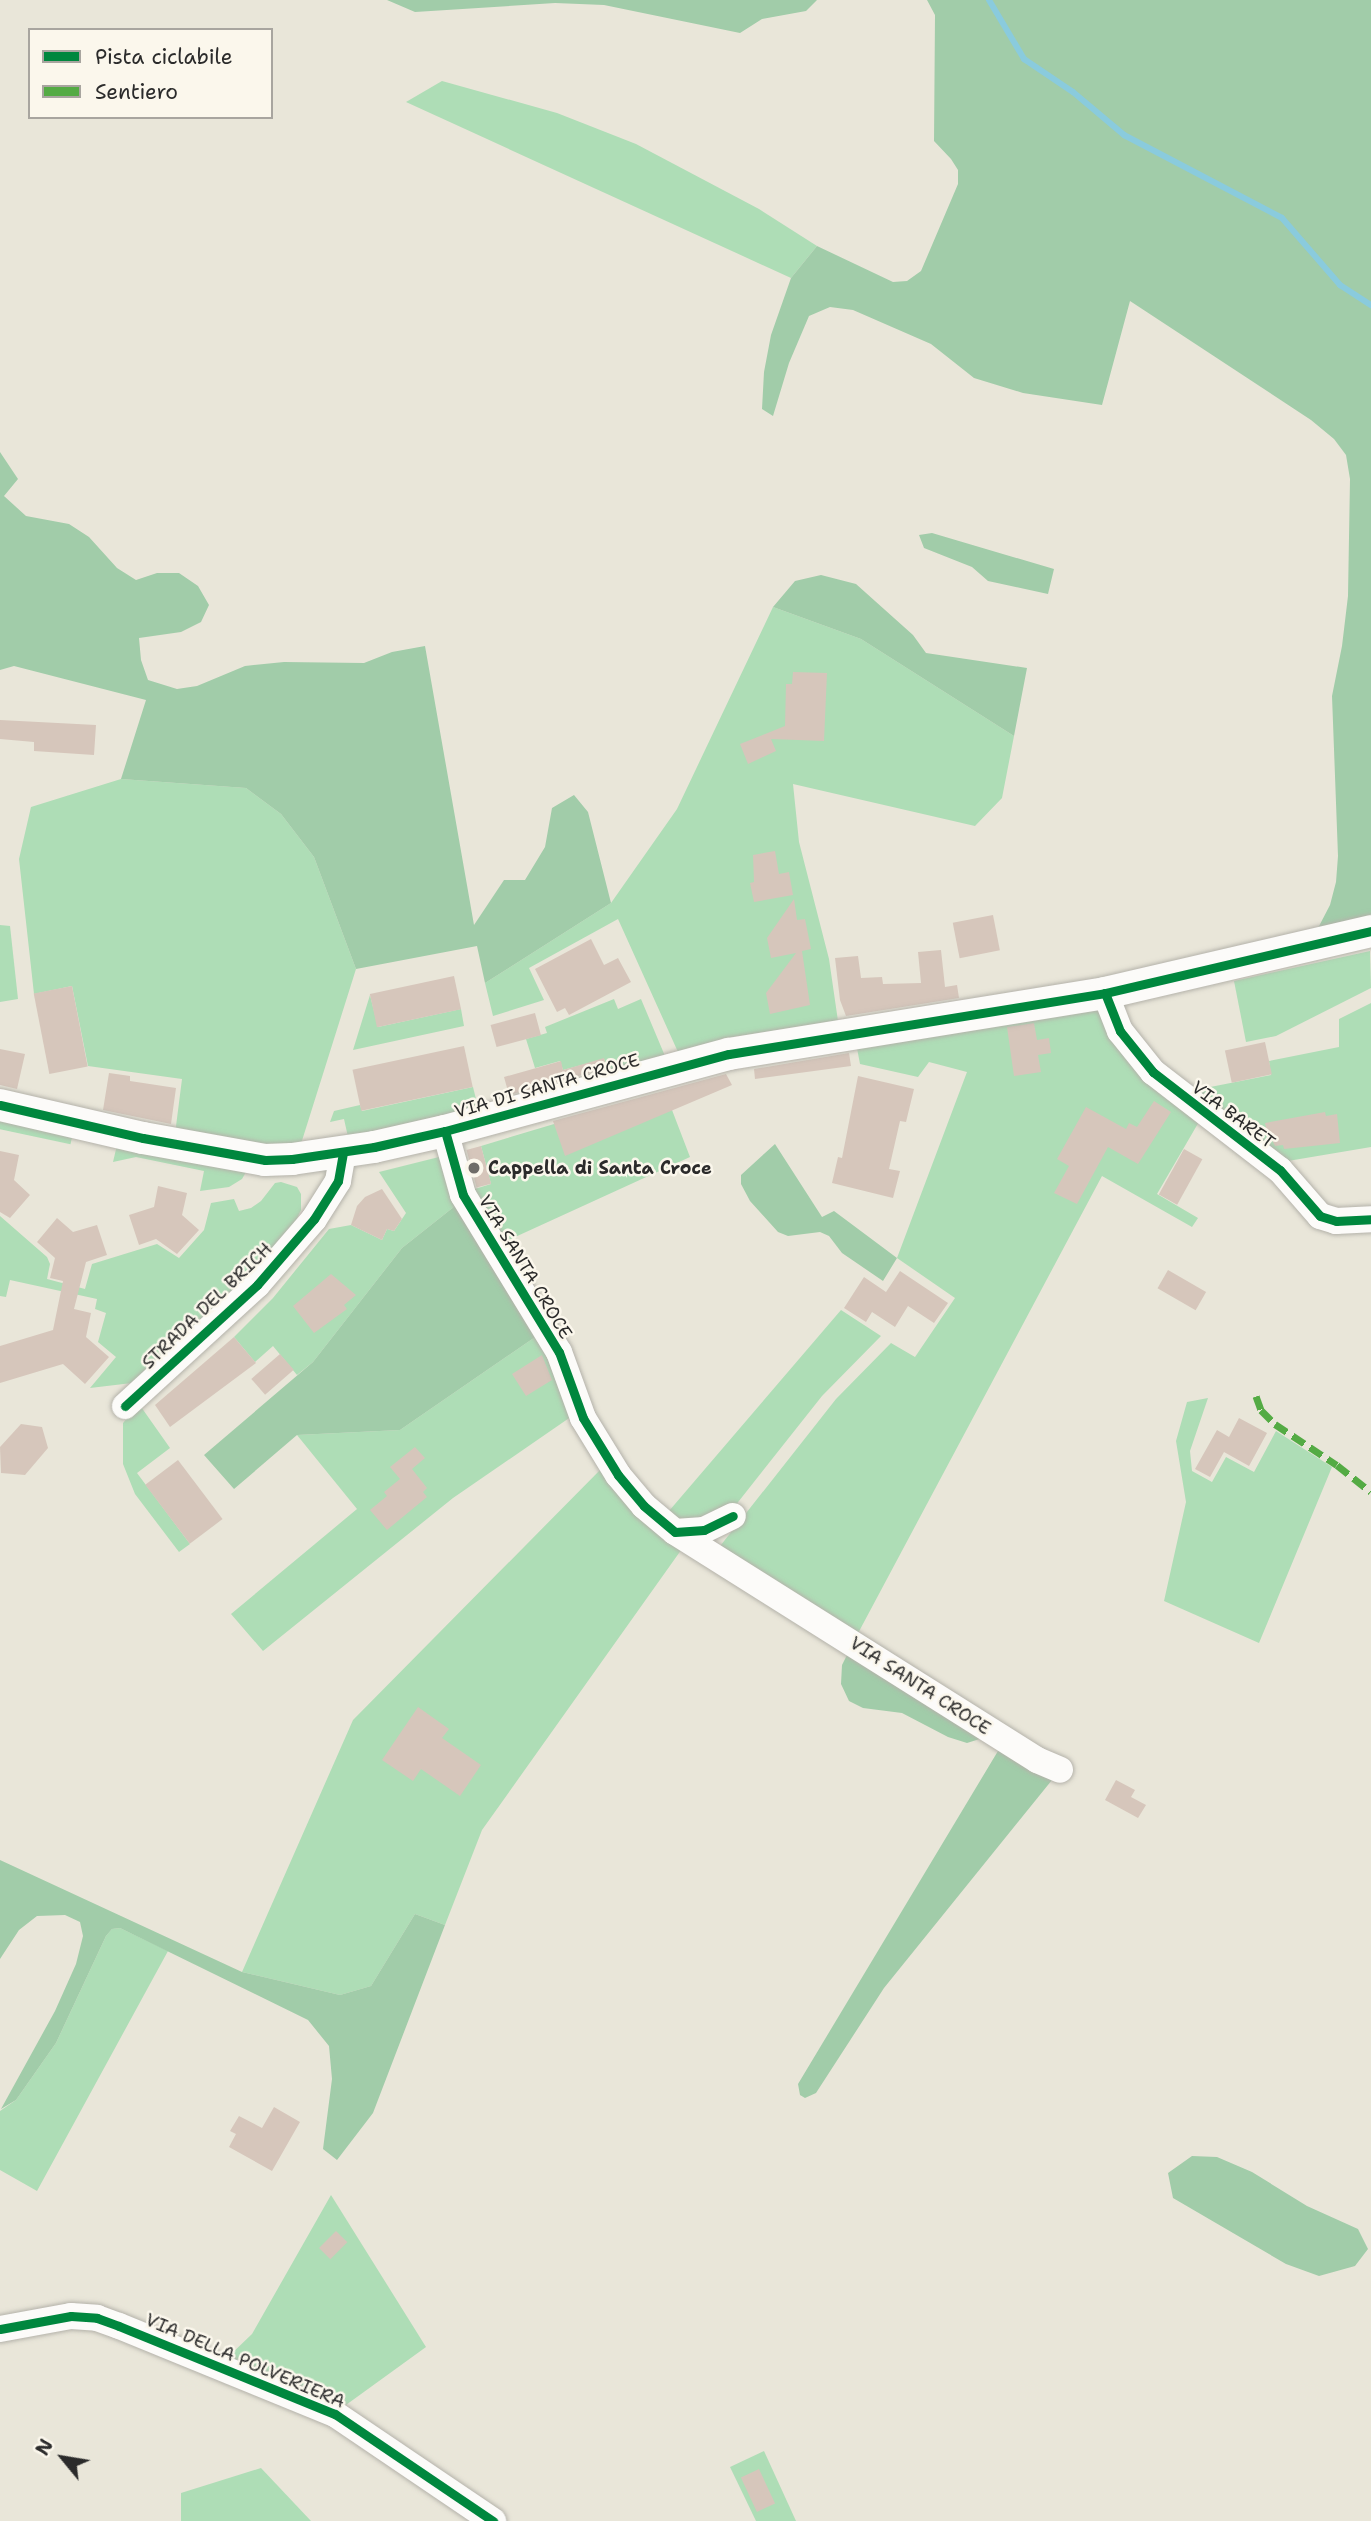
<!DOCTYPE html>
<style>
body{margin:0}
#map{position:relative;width:1371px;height:2521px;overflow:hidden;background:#e9e6d9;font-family:"Shantell Sans",sans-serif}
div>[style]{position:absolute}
.green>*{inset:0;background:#aeddb6;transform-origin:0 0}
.forest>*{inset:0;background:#a1cca9}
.stream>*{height:6px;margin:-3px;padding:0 3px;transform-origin:3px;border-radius:3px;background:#8acbdd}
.building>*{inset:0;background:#d6c6bb;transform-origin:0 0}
.roads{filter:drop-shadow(0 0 2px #b4b2aa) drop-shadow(0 0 2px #b4b2aa)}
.minor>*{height:26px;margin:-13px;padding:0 13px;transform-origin:13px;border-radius:13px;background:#fcfbf9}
.major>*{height:32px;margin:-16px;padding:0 16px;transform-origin:16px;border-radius:16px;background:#fcfbf9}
.quiet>*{height:7px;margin-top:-3.5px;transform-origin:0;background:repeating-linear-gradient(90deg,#54ab44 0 14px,transparent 0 21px)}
.cycleway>*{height:9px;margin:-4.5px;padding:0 4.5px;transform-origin:4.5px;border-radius:4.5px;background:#00873e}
.dots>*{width:19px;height:19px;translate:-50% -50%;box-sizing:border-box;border:4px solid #fbf7ec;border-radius:50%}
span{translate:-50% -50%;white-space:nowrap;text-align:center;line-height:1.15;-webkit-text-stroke:5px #fbf7ec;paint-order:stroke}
.street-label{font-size:18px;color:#2b2b2b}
.poi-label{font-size:18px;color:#2b2b2b;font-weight:700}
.left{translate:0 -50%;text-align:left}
.legend{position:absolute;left:28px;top:28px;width:245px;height:91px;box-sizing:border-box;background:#fbf7ec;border:2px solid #a8a59f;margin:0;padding:9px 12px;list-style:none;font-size:21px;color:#2b2b2b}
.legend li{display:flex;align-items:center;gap:14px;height:35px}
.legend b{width:35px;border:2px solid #a8a59f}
.north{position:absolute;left:28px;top:2423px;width:70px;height:70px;-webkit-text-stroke:5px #fbf7ec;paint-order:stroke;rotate:300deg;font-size:19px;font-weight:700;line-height:28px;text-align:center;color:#2b2b2b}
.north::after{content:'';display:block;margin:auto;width:24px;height:32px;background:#2b2b2b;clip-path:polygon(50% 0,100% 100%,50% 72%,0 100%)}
</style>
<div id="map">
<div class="green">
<div style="clip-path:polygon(442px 81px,557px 113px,636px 144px,759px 209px,817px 246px,791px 278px,406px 102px)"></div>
<div style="clip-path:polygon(773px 607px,861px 639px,1014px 736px,1002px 798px,975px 826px,793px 784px,799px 842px,829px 959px,838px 1021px,733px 1037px,678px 1052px,618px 919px,529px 968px,544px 1000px,493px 1016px,485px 983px,611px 903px,677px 809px)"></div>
<div style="clip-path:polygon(121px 779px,246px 788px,281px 814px,314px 857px,356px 969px,300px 1147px,279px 1150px,175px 1134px,182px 1079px,88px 1066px,72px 986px,34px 994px,19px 859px,31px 807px)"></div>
<div style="clip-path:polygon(0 925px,10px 926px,18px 999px,0 1002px)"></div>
<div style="clip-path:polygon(1370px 951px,1371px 988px,1276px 1036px,1246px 1042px,1234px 981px)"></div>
<div style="clip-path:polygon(370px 995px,378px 1027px,461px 1009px,464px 1026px,353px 1050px)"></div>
<div style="clip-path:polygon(614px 999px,618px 1009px,641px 999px,665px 1056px,609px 1073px,604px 1059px,563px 1070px,560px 1061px,535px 1068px,526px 1039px,547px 1033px,545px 1027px)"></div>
<div style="clip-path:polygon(1371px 1003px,1371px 1147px,1282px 1162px,1190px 1091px,1271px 1075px,1269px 1061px,1339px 1047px,1339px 1019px)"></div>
<div style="clip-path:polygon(1097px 1005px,1200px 1120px,1157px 1194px,1198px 1218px,1192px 1227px,1102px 1176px,856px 1637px,717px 1550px,836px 1399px,891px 1343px,915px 1357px,955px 1298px,897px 1258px,967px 1072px,929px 1062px,918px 1077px,860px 1064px,856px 1043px)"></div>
<div style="clip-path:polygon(473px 1087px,478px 1107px,348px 1137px,344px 1119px,330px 1122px,334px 1111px,360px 1105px,362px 1111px)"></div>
<div style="clip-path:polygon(672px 1110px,690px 1157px,504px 1242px,468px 1191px,491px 1184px,481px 1146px,554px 1124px)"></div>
<div style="left:0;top:1120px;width:74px;height:9px;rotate:12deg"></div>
<div style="clip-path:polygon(117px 1145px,246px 1172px,242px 1179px,229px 1187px,200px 1191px,204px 1171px,136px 1157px,113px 1162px)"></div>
<div style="clip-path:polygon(447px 1155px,460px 1202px,402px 1248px,313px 1362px,297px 1375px,273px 1346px,255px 1362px,234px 1337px,273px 1298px,329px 1229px,351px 1225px,382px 1240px,387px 1229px,394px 1231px,406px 1213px,379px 1172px)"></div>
<div style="clip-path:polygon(281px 1182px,297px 1187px,301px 1194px,301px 1210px,293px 1227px,231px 1291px,132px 1383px,90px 1388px,116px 1357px,98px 1342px,106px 1313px,95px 1309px,97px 1299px,10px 1280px,6px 1297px,0 1296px,0 1216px,47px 1257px,50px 1264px,47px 1279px,85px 1289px,92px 1264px,157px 1244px,179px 1258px,204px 1230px,211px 1203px,234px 1199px,239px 1211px,251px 1208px,261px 1201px,275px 1183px)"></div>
<div style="clip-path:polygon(841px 1310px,881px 1336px,822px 1396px,735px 1506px,712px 1521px,663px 1518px)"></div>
<div style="clip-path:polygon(541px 1333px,575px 1414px,453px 1498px,263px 1651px,231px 1614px,357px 1509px,297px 1435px,400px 1430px)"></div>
<div style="clip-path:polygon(1208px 1398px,1190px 1451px,1192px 1471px,1212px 1482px,1226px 1457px,1254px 1472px,1276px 1431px,1332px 1467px,1259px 1643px,1164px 1601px,1186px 1502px,1176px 1441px,1187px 1402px)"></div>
<div style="clip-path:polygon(139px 1404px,170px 1448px,137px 1473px,190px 1544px,179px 1552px,135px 1494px,123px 1464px,123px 1423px)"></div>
<div style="clip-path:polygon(604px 1466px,684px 1546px,482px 1830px,445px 1925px,415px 1914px,371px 1986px,340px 1995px,242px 1972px,353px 1720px)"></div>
<div style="clip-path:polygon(120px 1928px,168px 1951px,37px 2191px,0 2170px,0 2111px,16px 2100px,56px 2043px,106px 1936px,112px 1929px)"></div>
<div style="clip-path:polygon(331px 2195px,426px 2347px,339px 2410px,228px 2357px,252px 2334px)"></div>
<div style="clip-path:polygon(764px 2451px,796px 2521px,756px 2521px,730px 2467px)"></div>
<div style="clip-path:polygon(261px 2468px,311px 2521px,181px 2521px,181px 2493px)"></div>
</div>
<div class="forest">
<div style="clip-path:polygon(387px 0,817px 0,806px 11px,762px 19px,740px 33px,604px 5px,555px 3px,415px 12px)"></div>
<div style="clip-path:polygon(927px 0,1371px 0,1371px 917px,1317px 930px,1330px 905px,1336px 882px,1338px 856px,1332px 696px,1342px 646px,1348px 596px,1350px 479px,1346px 455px,1334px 439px,1311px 420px,1130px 301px,1102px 405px,1023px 393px,974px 378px,931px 344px,853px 310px,830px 307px,809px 316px,789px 363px,773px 416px,762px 409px,764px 372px,771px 335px,791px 278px,817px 246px,893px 282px,907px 281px,921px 271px,958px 184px,958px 170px,951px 159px,934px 141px,935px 15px)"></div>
<div style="clip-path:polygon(0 452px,18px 479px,4px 496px,26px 516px,69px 524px,89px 537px,117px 568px,136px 580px,157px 573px,179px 573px,198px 586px,209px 605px,201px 622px,181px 632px,139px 638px,141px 660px,148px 680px,177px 689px,197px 686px,245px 666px,284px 662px,364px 663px,392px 652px,425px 646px,474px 925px,504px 880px,525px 880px,545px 847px,552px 808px,574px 795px,588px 812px,611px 903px,485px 983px,477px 946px,356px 969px,314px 857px,281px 814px,246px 788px,121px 779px,146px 700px,14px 666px,0 670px)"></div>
<div style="clip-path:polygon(932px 533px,1054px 569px,1048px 594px,988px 581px,972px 567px,924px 548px,919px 535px)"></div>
<div style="clip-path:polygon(821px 575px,856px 584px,913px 635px,926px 653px,1027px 668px,1014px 736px,861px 639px,773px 607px,795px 581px)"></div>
<div style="clip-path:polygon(775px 1144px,822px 1217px,834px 1211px,897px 1258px,883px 1281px,842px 1253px,829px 1236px,820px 1232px,788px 1236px,778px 1232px,750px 1201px,741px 1184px,741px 1175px)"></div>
<div style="clip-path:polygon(460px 1202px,541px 1333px,400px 1430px,297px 1435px,234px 1489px,204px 1455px,313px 1362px,402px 1248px)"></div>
<div style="clip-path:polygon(850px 1649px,986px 1737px,967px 1743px,948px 1737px,902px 1713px,863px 1708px,849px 1701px,841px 1684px,842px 1665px)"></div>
<div style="clip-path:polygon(1001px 1746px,1052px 1780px,884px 1988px,816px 2093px,805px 2098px,800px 2095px,798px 2084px)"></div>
<div style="clip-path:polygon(0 1860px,242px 1972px,340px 1995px,371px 1986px,415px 1914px,445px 1925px,373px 2113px,337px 2160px,323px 2149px,332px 2079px,329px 2046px,308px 2020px,120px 1928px,112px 1929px,106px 1936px,56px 2043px,16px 2100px,1px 2109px,55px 2011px,76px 1964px,83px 1936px,80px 1922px,65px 1915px,37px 1916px,19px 1930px,0 1959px)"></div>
<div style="clip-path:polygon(1192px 2156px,1217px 2157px,1252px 2172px,1307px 2206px,1358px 2229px,1368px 2249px,1355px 2266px,1319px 2276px,1286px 2264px,1173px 2198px,1168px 2173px)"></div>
</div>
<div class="stream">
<div style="left:989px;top:0;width:69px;rotate:59.3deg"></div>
<div style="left:1024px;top:59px;width:59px;rotate:34deg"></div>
<div style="left:1073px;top:92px;width:67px;rotate:40.1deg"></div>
<div style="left:1124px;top:135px;width:178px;rotate:27.7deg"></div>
<div style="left:1282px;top:218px;width:89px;rotate:49.1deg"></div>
<div style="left:1340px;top:285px;width:37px;rotate:33deg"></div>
</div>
<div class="building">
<div style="clip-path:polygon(793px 672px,827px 673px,824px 741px,771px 739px,776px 751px,748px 764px,740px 744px,785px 726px,786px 684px,792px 684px)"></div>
<div style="clip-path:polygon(0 720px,96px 725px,94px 755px,34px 751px,34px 742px,0 739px)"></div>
<div style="clip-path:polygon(775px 851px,779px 874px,789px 872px,793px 895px,754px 902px,750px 883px,754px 882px,753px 855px)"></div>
<div style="clip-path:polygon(794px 899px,797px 920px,805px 919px,811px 949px,802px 951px,810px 1005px,770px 1014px,766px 993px,796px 953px,771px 958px,767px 938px)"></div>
<div style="left:993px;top:915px;width:36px;height:41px;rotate:79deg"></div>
<div style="clip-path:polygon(591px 939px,604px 965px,618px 958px,631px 982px,569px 1015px,565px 1008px,557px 1012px,535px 969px)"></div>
<div style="clip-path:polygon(941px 950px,945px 987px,957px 985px,959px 998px,846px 1016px,840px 1000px,835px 958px,858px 956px,861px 978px,882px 977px,883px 984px,921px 983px,918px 952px)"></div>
<div style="left:454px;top:976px;width:34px;height:86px;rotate:78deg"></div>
<div style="left:72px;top:986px;width:82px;height:39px;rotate:79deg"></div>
<div style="left:535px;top:1013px;width:23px;height:46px;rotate:75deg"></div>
<div style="clip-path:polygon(1034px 1023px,1037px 1040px,1049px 1038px,1051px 1053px,1038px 1055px,1041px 1072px,1014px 1076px,1007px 1027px)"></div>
<div style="left:1265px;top:1042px;width:33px;height:41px;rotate:78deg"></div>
<div style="left:464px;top:1046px;width:42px;height:114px;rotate:78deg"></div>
<div style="clip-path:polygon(0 1049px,25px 1054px,17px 1089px,0 1085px)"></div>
<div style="clip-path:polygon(849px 1053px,851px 1066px,755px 1079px,754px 1069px)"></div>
<div style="clip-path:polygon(604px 1058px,607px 1068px,509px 1095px,504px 1077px,561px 1061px,563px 1070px)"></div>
<div style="clip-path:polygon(109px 1073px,130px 1076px,130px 1081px,176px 1088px,171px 1124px,103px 1110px)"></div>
<div style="clip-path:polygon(726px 1074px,732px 1085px,565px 1156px,553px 1121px)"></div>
<div style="clip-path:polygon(858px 1076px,914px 1089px,906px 1122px,900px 1121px,889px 1169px,900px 1171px,893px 1198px,832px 1183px,838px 1157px,842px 1158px)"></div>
<div style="clip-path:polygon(1154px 1101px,1171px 1112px,1138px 1164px,1108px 1147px,1077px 1204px,1054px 1193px,1069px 1166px,1057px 1159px,1086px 1107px,1126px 1129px,1129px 1123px,1137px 1127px)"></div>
<div style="clip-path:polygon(1325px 1112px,1326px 1116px,1337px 1114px,1340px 1143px,1284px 1149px,1283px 1145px,1275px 1146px,1272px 1140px,1269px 1141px,1265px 1123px)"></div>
<div style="left:481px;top:1146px;width:39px;height:15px;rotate:75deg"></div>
<div style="left:1184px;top:1149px;width:21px;height:52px;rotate:29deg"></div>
<div style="clip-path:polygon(0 1151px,19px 1155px,14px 1180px,30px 1195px,10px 1218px,0 1212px)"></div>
<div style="clip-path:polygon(158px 1186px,187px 1193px,182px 1215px,199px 1230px,177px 1254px,156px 1239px,139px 1245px,129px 1215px,154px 1207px)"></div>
<div style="clip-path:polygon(382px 1189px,402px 1219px,394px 1231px,387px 1229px,382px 1240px,351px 1225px,357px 1206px,365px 1197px)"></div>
<div style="clip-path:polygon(57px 1218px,73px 1232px,97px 1225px,107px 1255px,86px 1262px,74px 1309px,91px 1313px,86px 1337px,109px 1357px,85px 1384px,63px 1364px,0 1383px,0 1346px,53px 1330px,63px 1281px,50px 1278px,55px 1258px,37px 1242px)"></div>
<div style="left:1168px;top:1270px;width:44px;height:21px;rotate:30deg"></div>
<div style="clip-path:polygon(900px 1271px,948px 1303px,934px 1323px,908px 1306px,895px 1327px,872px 1312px,866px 1322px,844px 1308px,864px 1277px,886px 1292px)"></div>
<div style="clip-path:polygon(331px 1274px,356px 1295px,344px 1305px,347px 1309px,314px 1333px,293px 1306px)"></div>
<div style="clip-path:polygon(234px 1337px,256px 1363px,170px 1427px,155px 1405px)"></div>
<div style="left:280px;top:1354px;width:21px;height:38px;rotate:49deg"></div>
<div style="clip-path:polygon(542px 1355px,552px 1380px,526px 1396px,512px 1374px)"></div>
<div style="clip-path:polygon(1239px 1418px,1267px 1433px,1249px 1466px,1224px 1452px,1210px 1477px,1195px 1469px,1217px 1430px,1229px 1437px)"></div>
<div style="clip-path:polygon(21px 1424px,42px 1427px,48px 1448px,25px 1475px,1px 1473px,0 1447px)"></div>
<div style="clip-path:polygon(415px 1447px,425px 1458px,412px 1469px,427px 1488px,423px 1492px,427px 1497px,387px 1530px,370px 1510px,387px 1496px,384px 1492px,400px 1479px,390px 1467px)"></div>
<div style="left:178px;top:1460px;width:74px;height:41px;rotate:53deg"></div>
<div style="clip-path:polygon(418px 1707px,449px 1729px,442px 1738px,481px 1765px,460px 1796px,421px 1769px,413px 1781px,382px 1760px)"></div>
<div style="clip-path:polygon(1116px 1780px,1135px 1790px,1131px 1797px,1146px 1805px,1138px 1818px,1105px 1800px)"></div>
<div style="clip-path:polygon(274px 2107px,300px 2122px,272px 2171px,229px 2147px,236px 2134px,230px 2131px,239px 2116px,262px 2128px)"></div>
<div style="left:336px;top:2231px;width:16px;height:24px;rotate:45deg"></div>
<div style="left:759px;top:2469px;width:38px;height:20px;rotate:65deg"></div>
</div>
<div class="roads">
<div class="minor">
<div style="left:1105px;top:993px;width:41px;rotate:68.5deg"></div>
<div style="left:1120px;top:1031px;width:53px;rotate:51.2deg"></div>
<div style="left:1153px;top:1072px;width:160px;rotate:37.7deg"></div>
<div style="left:1280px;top:1170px;width:61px;rotate:49deg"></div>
<div style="left:1320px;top:1216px;width:17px;rotate:17deg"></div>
<div style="left:1336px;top:1221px;width:35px;rotate:-3deg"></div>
<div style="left:445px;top:1131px;width:66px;rotate:74.3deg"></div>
<div style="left:463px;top:1195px;width:184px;rotate:58.6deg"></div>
<div style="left:559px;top:1352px;width:70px;rotate:70deg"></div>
<div style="left:583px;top:1418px;width:67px;rotate:58.4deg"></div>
<div style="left:618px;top:1475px;width:40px;rotate:50deg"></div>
<div style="left:644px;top:1506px;width:40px;rotate:40deg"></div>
<div style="left:675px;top:1532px;width:29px;rotate:-4deg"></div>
<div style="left:704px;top:1530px;width:32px;rotate:-26deg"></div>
<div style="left:125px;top:1406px;width:179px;rotate:-42.5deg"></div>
<div style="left:257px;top:1285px;width:87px;rotate:-49.2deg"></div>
<div style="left:314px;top:1219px;width:45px;rotate:-57.7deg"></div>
<div style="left:338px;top:1181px;width:29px;rotate:-80deg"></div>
<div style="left:675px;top:1532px;width:428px;rotate:32.2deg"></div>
<div style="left:1037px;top:1760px;width:25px;rotate:23deg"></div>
<div style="left:0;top:2329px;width:72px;rotate:-10.4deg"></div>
<div style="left:71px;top:2316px;width:26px;rotate:4deg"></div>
<div style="left:97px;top:2318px;width:23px;rotate:20deg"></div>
<div style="left:119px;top:2326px;width:233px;rotate:22.2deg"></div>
<div style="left:335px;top:2414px;width:191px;rotate:34.1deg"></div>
</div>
<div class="major">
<div style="left:0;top:1105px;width:147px;rotate:13deg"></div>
<div style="left:143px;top:1138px;width:124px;rotate:10.2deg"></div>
<div style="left:265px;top:1160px;width:27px;rotate:-2deg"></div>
<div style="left:292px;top:1159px;width:83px;rotate:-8.3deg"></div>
<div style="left:374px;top:1147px;width:73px;rotate:-12.7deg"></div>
<div style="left:445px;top:1131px;width:294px;rotate:-15.2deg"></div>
<div style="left:729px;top:1054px;width:381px;rotate:-9.2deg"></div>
<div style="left:1105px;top:993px;width:273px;rotate:-13.1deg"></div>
</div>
</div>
<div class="quiet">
<div style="left:1256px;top:1396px;width:15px;rotate:70deg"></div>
<div style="left:1261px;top:1410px;width:20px;rotate:45deg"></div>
<div style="left:1275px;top:1424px;width:74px;rotate:33.5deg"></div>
<div style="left:1337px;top:1465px;width:43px;rotate:38.5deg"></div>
</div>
<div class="cycleway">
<div style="left:1105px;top:993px;width:41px;rotate:68.5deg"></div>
<div style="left:1120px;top:1031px;width:53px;rotate:51.2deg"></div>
<div style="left:1153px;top:1072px;width:160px;rotate:37.7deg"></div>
<div style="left:1280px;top:1170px;width:61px;rotate:49deg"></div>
<div style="left:1320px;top:1216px;width:17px;rotate:17deg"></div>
<div style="left:1336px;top:1221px;width:35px;rotate:-3deg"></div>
<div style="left:0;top:1105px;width:147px;rotate:13deg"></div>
<div style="left:143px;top:1138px;width:124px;rotate:10.2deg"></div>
<div style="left:265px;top:1160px;width:27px;rotate:-2deg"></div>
<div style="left:292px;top:1159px;width:83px;rotate:-8.3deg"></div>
<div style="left:374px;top:1147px;width:73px;rotate:-12.7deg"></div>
<div style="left:445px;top:1131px;width:294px;rotate:-15.2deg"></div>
<div style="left:729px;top:1054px;width:381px;rotate:-9.2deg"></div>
<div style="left:1105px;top:993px;width:273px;rotate:-13.1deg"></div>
<div style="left:445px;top:1131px;width:66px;rotate:74.3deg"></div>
<div style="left:463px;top:1195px;width:184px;rotate:58.6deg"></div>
<div style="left:559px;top:1352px;width:70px;rotate:70deg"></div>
<div style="left:583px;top:1418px;width:67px;rotate:58.4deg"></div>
<div style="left:618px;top:1475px;width:40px;rotate:50deg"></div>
<div style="left:644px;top:1506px;width:40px;rotate:40deg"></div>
<div style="left:675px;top:1532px;width:29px;rotate:-4deg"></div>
<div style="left:704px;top:1530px;width:32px;rotate:-26deg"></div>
<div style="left:125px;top:1406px;width:179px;rotate:-42.5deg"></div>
<div style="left:257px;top:1285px;width:87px;rotate:-49.2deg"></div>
<div style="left:314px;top:1219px;width:45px;rotate:-57.7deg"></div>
<div style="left:338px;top:1181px;width:29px;rotate:-80deg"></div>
<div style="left:0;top:2329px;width:72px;rotate:-10.4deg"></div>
<div style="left:71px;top:2316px;width:26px;rotate:4deg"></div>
<div style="left:97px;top:2318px;width:23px;rotate:20deg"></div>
<div style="left:119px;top:2326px;width:233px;rotate:22.2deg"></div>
<div style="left:335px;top:2414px;width:191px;rotate:34.1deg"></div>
</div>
<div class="dots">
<div style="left:474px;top:1168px;background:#6e6c68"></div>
</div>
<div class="street-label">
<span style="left:547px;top:1086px;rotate:-16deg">VIA DI SANTA CROCE</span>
<span style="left:1233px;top:1115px;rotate:37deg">VIA BARET</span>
<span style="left:525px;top:1267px;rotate:59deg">VIA SANTA CROCE</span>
<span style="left:207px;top:1306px;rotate:-44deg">STRADA DEL BRICH</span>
<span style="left:920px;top:1686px;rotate:33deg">VIA SANTA CROCE</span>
<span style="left:245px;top:2361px;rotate:23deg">VIA DELLA POLVERIERA</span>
</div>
<div class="poi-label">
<span class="left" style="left:488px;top:1168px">Cappella di Santa Croce</span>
</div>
<ul class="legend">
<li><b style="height:9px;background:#00873e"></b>Pista ciclabile</li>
<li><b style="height:9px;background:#54ab44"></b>Sentiero</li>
</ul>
<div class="north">N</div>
</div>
